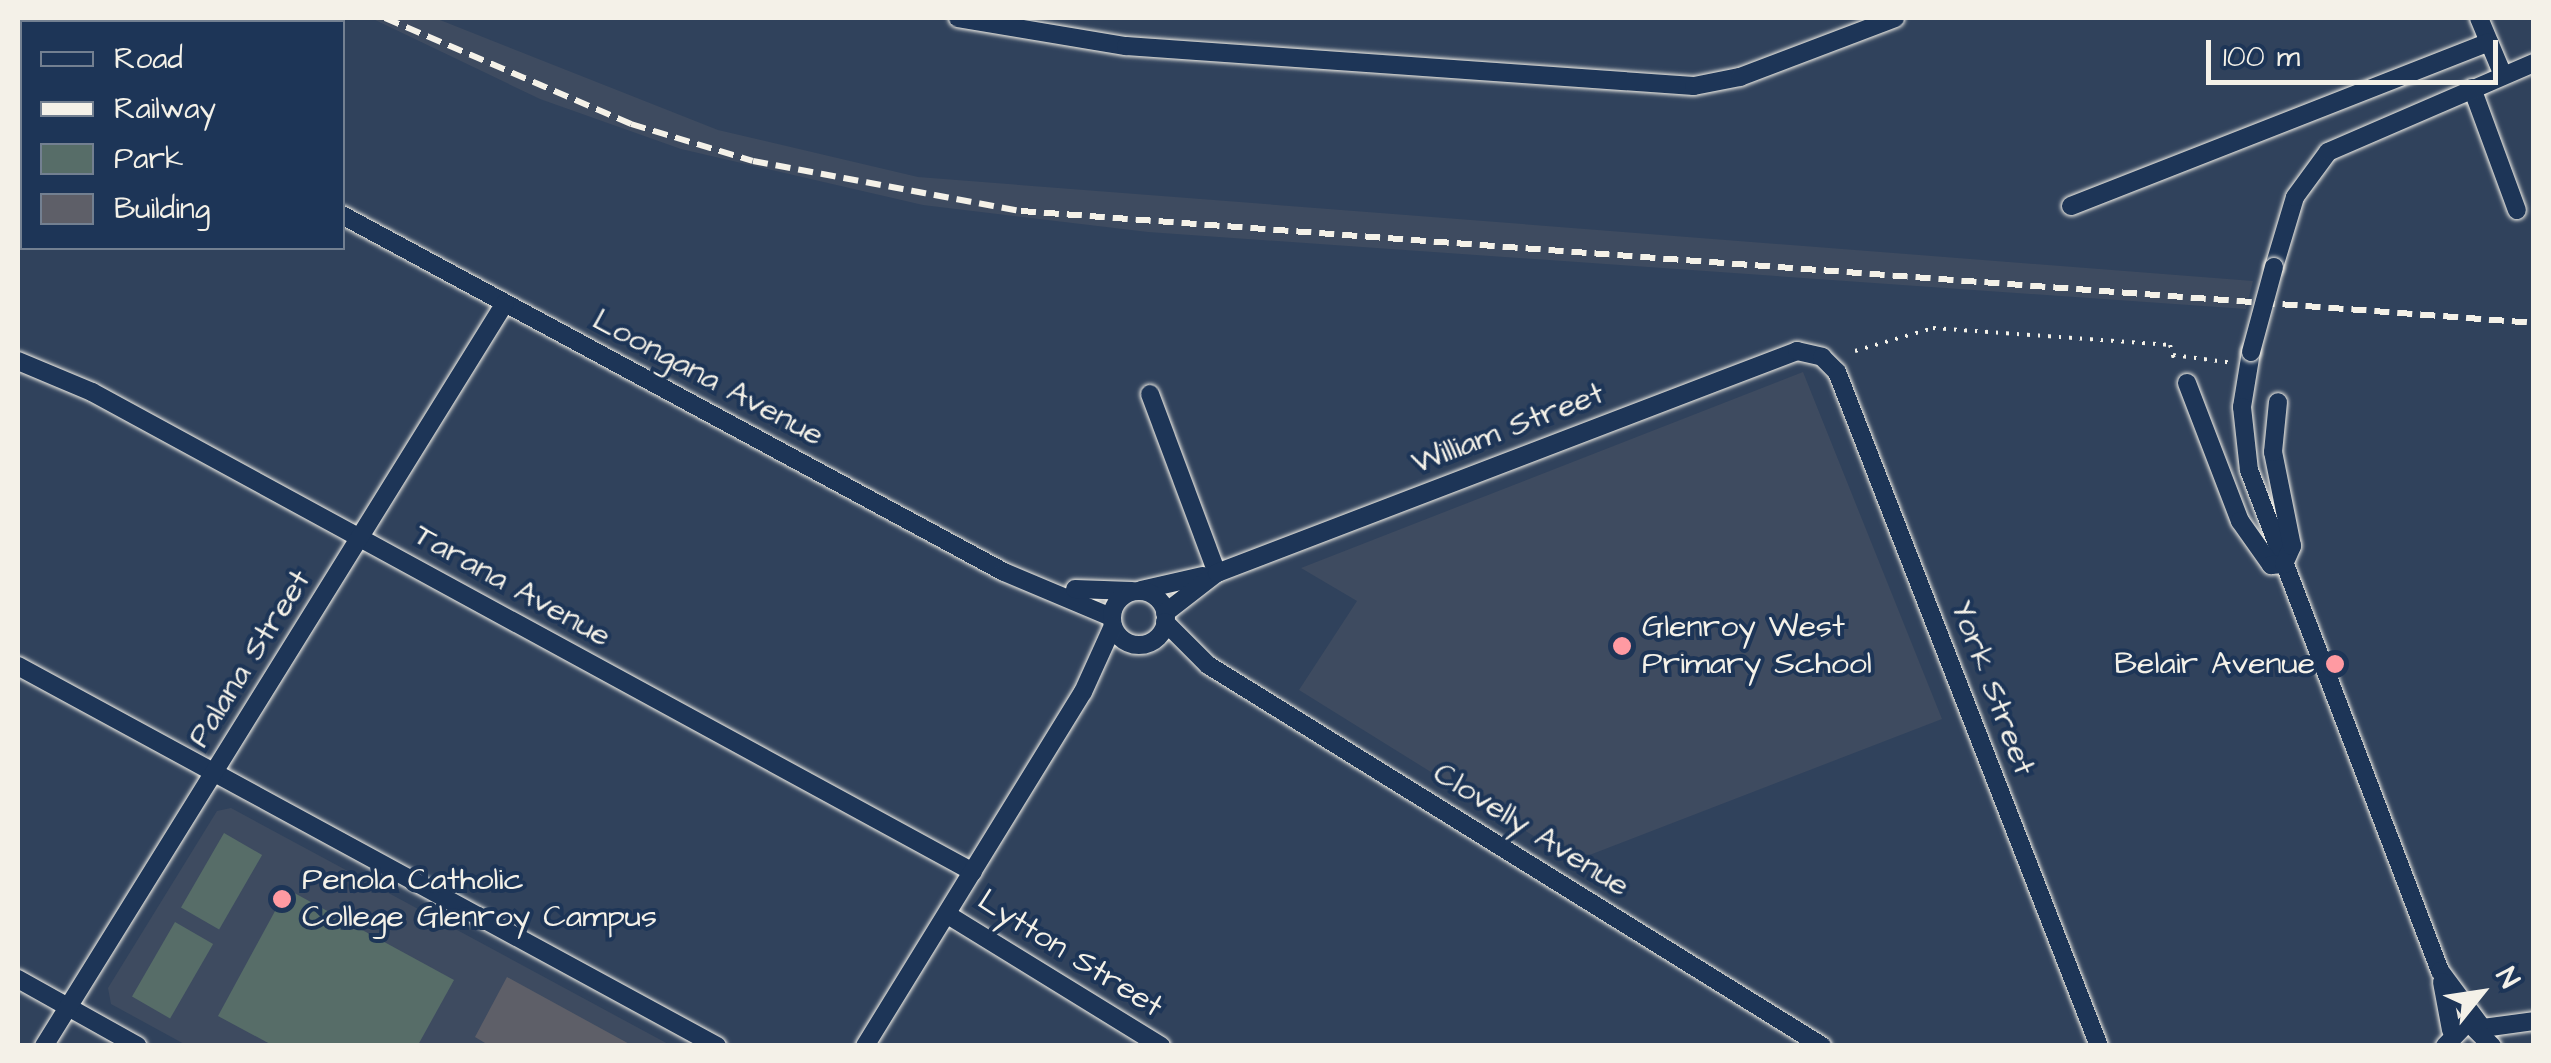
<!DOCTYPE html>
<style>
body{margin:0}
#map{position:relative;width:2551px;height:1063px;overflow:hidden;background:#30425c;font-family:"Architects Daughter",sans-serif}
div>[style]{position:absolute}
.built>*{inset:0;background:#3e4b60}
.green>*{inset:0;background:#576d68;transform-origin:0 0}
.building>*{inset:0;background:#5e5f68}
.path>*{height:4px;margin-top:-2px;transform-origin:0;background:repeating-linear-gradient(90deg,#f4f1e8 0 2.5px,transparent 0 10.5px)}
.roads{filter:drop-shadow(0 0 2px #f4f1e8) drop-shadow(0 0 2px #f4f1e8)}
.minor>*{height:18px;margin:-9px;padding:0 9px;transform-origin:9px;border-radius:9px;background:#1d3557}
.minor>.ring{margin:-9px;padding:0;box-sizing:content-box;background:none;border:18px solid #1d3557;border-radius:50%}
.rail>*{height:6px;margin-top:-3px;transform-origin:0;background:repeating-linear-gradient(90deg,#f4f1e8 0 15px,transparent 0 23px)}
.bridges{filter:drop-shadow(0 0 2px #f4f1e8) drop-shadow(0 0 2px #f4f1e8)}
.minor-bridge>*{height:18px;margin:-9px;padding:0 9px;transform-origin:9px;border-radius:9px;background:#1d3557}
.dots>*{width:28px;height:28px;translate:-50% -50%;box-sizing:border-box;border:5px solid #1d3557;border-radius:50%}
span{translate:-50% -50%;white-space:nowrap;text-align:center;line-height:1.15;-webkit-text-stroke:8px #1d3557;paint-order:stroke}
.street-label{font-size:32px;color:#f4f1e8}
.poi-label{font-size:32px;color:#f4f1e8}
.left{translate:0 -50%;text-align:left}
.right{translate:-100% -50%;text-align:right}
.frame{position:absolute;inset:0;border:20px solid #f4f1e8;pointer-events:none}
.legend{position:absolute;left:20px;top:20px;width:325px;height:230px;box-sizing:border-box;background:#1d3557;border:2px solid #738091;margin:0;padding:12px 18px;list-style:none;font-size:30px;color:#f4f1e8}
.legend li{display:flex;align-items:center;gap:20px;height:50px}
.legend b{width:50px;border:2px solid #738091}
.north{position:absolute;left:2431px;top:943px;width:100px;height:100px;-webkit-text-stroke:8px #1d3557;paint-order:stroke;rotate:60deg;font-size:28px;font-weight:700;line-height:40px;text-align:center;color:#f4f1e8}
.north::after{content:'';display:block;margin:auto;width:35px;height:45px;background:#f4f1e8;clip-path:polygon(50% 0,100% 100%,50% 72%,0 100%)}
.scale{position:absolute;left:2206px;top:40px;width:292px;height:45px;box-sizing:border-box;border:5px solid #f4f1e8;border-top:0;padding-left:12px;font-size:30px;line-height:35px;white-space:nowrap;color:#f4f1e8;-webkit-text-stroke:8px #1d3557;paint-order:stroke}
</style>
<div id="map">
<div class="built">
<div style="clip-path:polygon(371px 18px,435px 18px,718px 130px,918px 177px,2253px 281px,2246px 309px,1148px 232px,923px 205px,681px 149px,540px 99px)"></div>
<div style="clip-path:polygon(1803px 372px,1942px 719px,1574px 861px,1299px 690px,1357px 601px,1301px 568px)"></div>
<div style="clip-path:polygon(231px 808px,670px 1045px,186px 1045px,111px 1004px,108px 988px,217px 811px)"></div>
</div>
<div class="green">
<div style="left:224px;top:833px;width:44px;height:86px;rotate:30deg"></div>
<div style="clip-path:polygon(287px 889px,454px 980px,418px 1045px,272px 1045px,218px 1016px)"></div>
<div style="left:175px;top:922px;width:44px;height:86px;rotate:30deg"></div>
</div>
<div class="building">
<div style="clip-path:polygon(507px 977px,633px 1046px,490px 1046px,475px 1037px)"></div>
</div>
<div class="path">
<div style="left:1855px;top:351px;width:81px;rotate:-16.4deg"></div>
<div style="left:1933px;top:328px;width:238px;rotate:4.1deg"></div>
<div style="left:2170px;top:345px;width:19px;rotate:74deg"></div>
<div style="left:2173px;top:355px;width:61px;rotate:7.6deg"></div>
</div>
<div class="roads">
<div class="minor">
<div style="left:958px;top:18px;width:170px;rotate:9.5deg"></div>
<div style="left:1126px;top:46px;width:569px;rotate:4.03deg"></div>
<div style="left:1694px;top:86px;width:47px;rotate:-11.1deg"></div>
<div style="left:1740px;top:77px;width:166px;rotate:-20.8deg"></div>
<div style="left:2479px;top:18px;width:62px;rotate:67.2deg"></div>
<div style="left:18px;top:75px;width:4px;rotate:14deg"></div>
<div style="left:2472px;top:88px;width:130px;rotate:69.8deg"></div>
<div style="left:2071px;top:206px;width:449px;rotate:-21.4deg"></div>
<div style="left:342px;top:215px;width:752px;rotate:28.34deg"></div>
<div style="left:1004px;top:572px;width:116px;rotate:22.8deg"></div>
<div style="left:2274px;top:267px;width:73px;rotate:-73.3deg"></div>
<div style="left:2295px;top:197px;width:56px;rotate:-53.7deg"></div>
<div style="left:2328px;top:152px;width:224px;rotate:-23.4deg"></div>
<div style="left:2251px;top:352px;width:56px;rotate:99.3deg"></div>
<div style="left:2242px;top:407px;width:63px;rotate:83.7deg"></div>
<div style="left:2249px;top:470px;width:536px;rotate:69.13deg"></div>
<div style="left:2440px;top:971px;width:69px;rotate:53.3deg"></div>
<div style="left:18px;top:361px;width:80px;rotate:22.7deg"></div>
<div style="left:92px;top:392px;width:1003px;rotate:28.58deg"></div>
<div style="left:2187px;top:383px;width:148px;rotate:69deg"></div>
<div style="left:2240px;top:521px;width:54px;rotate:54.8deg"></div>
<div style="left:2271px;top:565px;width:13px;rotate:-4deg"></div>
<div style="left:2284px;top:564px;width:20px;rotate:-66deg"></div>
<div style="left:2292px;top:546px;width:96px;rotate:-101.4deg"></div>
<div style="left:2273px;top:452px;width:50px;rotate:-84.3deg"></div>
<div style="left:1150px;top:394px;width:191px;rotate:69.5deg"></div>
<div style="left:1075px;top:589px;width:57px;rotate:2deg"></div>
<div style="left:1141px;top:590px;width:63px;rotate:-12.9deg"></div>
<div class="ring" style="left:1112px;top:591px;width:36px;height:36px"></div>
<div style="left:1165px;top:613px;width:66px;rotate:-37.6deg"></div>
<div style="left:1217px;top:573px;width:621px;rotate:-20.94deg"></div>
<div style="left:1797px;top:351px;width:26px;rotate:13deg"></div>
<div style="left:1822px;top:357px;width:21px;rotate:45deg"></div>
<div style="left:1837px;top:372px;width:723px;rotate:68.76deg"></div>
<div style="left:1165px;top:622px;width:61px;rotate:45deg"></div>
<div style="left:1208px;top:665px;width:723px;rotate:31.82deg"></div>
<div style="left:18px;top:666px;width:796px;rotate:28.53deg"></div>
<div style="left:948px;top:915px;width:250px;rotate:31.6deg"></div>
<div style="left:18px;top:979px;width:137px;rotate:29.2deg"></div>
<div style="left:2442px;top:982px;width:49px;rotate:79.4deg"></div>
<div style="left:2483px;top:1028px;width:51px;rotate:-7.8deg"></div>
<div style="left:44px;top:1046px;width:874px;rotate:-58.18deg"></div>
<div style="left:865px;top:1046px;width:416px;rotate:-58.4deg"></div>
<div style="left:1083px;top:692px;width:72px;rotate:-65.6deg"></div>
<div style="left:2445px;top:1046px;width:33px;rotate:-46deg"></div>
<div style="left:2468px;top:1022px;width:34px;rotate:45deg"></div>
</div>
</div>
<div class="rail">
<div style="left:385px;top:18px;width:268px;rotate:23.3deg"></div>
<div style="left:631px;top:124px;width:127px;rotate:16.9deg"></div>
<div style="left:753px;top:161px;width:273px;rotate:10.6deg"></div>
<div style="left:1021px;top:211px;width:1517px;rotate:4.23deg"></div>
</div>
<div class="bridges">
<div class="minor-bridge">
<div style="left:2251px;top:352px;width:88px;rotate:-74.9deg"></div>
</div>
</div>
<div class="dots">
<div style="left:1622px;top:646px;background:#ff9aa2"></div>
<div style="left:2335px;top:664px;background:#ff9aa2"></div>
<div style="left:282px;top:899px;background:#ff9aa2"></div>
</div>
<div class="street-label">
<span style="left:708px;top:378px;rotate:28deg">Loongana Avenue</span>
<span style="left:1508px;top:429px;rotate:-21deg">William Street</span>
<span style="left:512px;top:586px;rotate:29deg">Tarana Avenue</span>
<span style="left:250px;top:659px;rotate:-58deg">Palana Street</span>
<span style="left:1992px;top:688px;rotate:69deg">York Street</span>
<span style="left:1531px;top:830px;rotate:32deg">Clovelly Avenue</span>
<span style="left:1070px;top:954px;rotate:32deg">Lytton Street</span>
</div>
<div class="poi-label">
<span class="left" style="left:1642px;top:646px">Glenroy West<br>Primary School</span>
<span class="right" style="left:2315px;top:664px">Belair Avenue</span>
<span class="left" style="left:302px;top:899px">Penola Catholic<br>College Glenroy Campus</span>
</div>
<div class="frame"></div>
<ul class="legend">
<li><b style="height:12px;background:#1d3557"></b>Road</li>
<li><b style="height:12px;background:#f4f1e8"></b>Railway</li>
<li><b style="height:28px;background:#576d68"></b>Park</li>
<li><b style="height:28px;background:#5e5f68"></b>Building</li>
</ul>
<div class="north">N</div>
<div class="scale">100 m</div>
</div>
